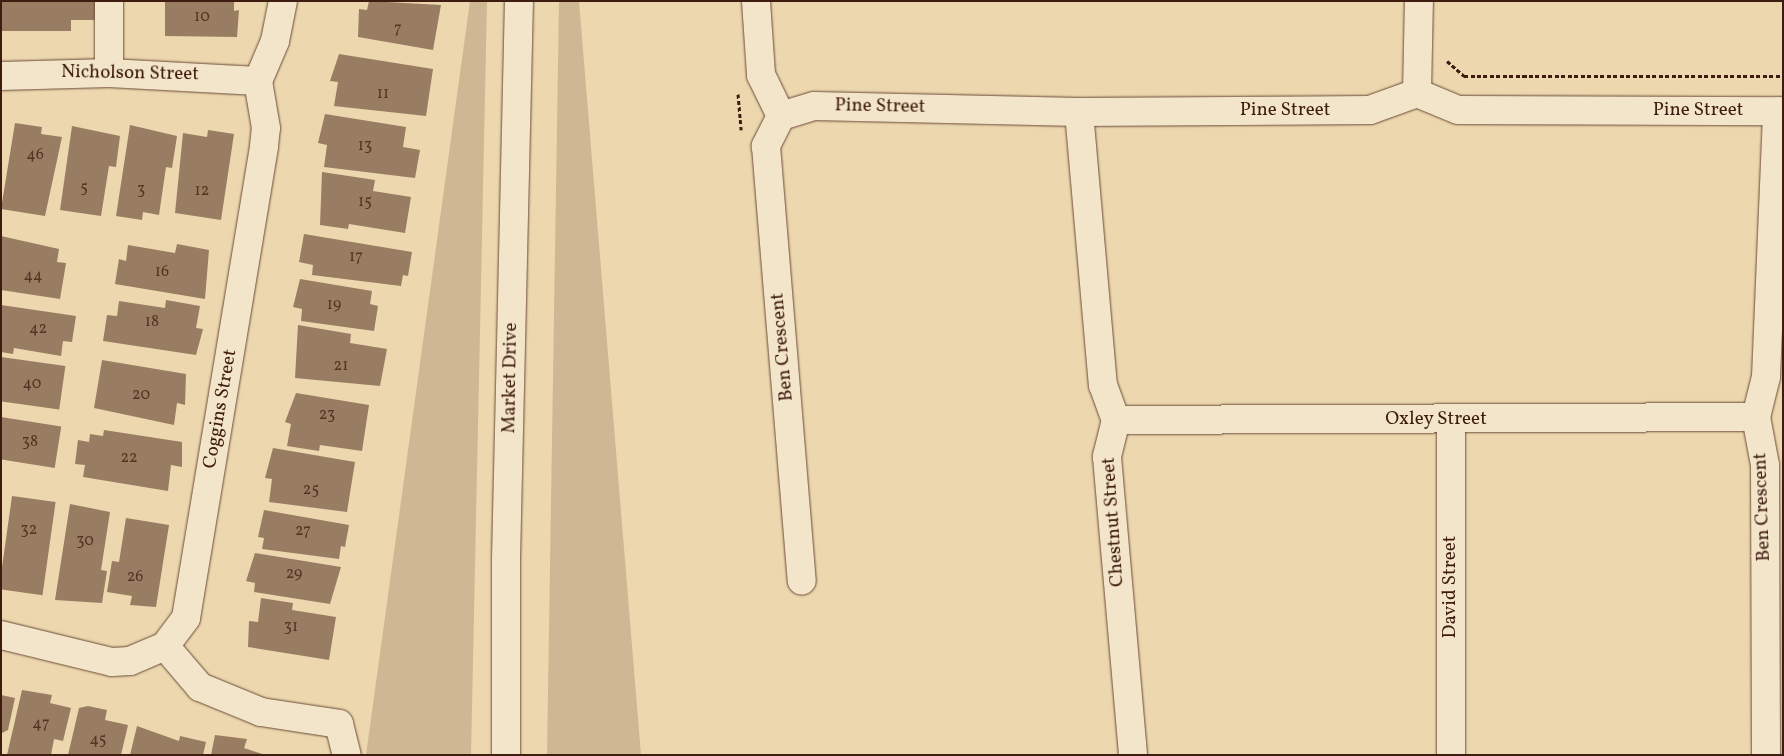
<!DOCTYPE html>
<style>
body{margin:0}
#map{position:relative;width:1784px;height:756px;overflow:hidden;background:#ecd7ae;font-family:Vollkorn,serif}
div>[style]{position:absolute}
.green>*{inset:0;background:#cfb793}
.building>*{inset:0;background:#997d62;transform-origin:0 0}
.path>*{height:3px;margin-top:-1.5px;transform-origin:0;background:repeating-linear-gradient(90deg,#3f1c10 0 4px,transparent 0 6.5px)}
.roads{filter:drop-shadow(0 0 1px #6a4b38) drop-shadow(0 0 1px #6a4b38)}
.minor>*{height:28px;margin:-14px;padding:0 14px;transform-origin:14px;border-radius:14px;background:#f3e5ca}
span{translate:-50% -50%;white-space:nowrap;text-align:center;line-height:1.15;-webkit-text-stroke:4.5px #f3e5ca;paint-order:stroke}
.number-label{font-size:16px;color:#563424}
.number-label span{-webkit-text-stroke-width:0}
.street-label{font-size:19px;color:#3f1c10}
.frame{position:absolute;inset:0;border:2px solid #3f1c10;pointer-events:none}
</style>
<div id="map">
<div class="green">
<div style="clip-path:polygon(470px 1px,487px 1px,471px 755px,366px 755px)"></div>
<div style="clip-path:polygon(559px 1px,579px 1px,641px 755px,547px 755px)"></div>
</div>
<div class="building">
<div style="clip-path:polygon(1px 1px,96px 1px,96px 20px,71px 20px,71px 31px,1px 31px)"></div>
<div style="clip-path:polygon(165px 1px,234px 1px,234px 11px,239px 10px,237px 37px,165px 36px)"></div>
<div style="clip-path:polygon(369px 1px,441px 5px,433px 50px,358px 37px,359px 9px,367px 10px)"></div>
<div style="clip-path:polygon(339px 54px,433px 69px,426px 116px,334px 106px,338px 82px,330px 81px)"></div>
<div style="clip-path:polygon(325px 114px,406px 127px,403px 147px,420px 150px,415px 178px,324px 167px,327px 145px,318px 143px)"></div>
<div style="clip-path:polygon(15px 123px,42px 127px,41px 134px,62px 137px,45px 216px,1px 209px)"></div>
<div style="clip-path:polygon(130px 125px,177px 136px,172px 168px,166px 167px,159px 215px,143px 212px,142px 220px,116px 216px)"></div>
<div style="clip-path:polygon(72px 126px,120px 136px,116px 167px,109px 166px,101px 216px,60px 210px)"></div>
<div style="clip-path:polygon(208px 130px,234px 134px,221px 220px,175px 213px,183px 133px,207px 137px)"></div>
<div style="clip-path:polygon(322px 172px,375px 180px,373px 191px,411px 197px,405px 233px,349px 224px,348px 229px,320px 225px)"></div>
<div style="clip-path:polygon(304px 234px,412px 252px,408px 276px,403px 275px,401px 286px,312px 275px,313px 265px,299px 262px)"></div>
<div style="clip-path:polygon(1px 236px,59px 249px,57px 262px,66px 263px,60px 299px,1px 290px)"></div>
<div style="clip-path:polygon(177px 244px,209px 250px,205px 299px,115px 284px,119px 259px,126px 261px,128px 245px,175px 253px)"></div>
<div style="clip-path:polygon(300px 279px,372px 291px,370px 304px,378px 306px,374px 331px,301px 321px,302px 309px,293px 307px)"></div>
<div style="clip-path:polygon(166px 300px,200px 306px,196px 328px,203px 329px,196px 355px,103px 341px,107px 315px,117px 316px,119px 301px,165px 308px)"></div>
<div style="clip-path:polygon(1px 305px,76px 316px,72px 342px,63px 341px,61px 356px,14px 348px,13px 354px,1px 352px)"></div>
<div style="clip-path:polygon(298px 325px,351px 334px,350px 343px,387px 349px,380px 386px,295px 378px)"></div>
<div style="left:1px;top:357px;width:65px;height:44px;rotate:8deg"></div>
<div style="clip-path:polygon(102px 360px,186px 374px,185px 405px,177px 403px,174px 425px,94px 408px)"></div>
<div style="clip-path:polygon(296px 393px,369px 405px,362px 451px,320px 445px,319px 451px,287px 446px,291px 424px,285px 422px)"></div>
<div style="left:1px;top:417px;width:61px;height:42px;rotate:9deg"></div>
<div style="clip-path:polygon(104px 430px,182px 442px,182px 467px,171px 465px,168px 491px,83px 477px,85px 465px,75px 464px,78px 440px,89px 442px,90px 434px,103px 436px)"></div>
<div style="clip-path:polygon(273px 448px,355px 462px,347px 512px,269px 502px,272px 479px,265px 478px)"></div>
<div style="left:12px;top:496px;width:44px;height:94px;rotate:8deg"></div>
<div style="clip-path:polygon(70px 504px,110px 512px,101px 570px,107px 571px,102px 603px,55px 600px)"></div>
<div style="clip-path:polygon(264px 510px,349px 525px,345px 547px,341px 546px,339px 559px,262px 549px,264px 538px,258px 537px)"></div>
<div style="clip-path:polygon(126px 518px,169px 525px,156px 607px,130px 605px,132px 596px,107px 592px,112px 561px,119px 562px)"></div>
<div style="clip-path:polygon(255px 553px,341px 567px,330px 604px,254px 592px,255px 583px,246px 581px)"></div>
<div style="clip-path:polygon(261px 598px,293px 603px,292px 610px,336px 617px,329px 660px,248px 647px,249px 621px,258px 622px)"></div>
<div style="clip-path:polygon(22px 690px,52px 695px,50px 703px,71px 708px,63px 741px,54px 739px,51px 755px,7px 755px)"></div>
<div style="clip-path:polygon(1px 695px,15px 698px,8px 730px,2px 733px)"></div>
<div style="clip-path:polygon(88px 706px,107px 710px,105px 720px,128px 725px,121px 755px,68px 755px,79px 708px)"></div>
<div style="clip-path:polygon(137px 726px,179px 741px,180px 736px,206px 742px,203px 755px,130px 755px)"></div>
<div style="clip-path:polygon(215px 735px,247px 739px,244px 748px,265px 755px,211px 755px)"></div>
</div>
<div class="path">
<div style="left:1447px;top:61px;width:23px;rotate:41deg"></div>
<div style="left:1464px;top:76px;width:319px"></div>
<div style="left:738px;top:94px;width:36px;rotate:85deg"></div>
</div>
<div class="roads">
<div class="minor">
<div style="left:756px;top:1px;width:74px;rotate:86.1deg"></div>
<div style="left:761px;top:75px;width:46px;rotate:64deg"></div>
<div style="left:109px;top:73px;width:72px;rotate:-90deg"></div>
<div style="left:1px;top:76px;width:108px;rotate:-1.6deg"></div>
<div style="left:109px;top:73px;width:149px;rotate:3.1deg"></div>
<div style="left:1417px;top:93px;width:92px;rotate:-88.8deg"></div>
<div style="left:1079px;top:112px;width:274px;rotate:85deg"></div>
<div style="left:1103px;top:385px;width:37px;rotate:70deg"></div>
<div style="left:1116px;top:420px;width:38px;rotate:104deg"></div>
<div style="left:1107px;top:457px;width:299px;rotate:85deg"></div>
<div style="left:781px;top:116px;width:34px;rotate:-17deg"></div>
<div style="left:814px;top:106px;width:265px;rotate:1.3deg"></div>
<div style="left:1079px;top:112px;width:291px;rotate:-0.4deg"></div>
<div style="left:1370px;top:110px;width:50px;rotate:-19.9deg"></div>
<div style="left:1417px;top:93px;width:44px;rotate:22.5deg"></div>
<div style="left:1458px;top:110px;width:325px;rotate:0.2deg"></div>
<div style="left:781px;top:116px;width:34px;rotate:117deg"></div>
<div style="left:766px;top:146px;width:436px;rotate:85.3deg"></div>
<div style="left:1116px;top:420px;width:640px;rotate:-0.27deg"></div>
<div style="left:1451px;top:420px;width:335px;rotate:90deg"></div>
<div style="left:1px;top:635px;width:114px;rotate:13.7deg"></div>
<div style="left:112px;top:662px;width:18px;rotate:-3deg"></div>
<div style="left:130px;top:661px;width:38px;rotate:-23deg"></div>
<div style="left:165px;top:646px;width:35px;rotate:-53deg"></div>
<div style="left:186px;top:618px;width:478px;rotate:-80.6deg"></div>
<div style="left:264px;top:146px;width:18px;rotate:-84deg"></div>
<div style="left:266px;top:128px;width:48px;rotate:-99.7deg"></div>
<div style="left:258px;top:81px;width:43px;rotate:-67deg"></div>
<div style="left:275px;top:41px;width:41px;rotate:-78.7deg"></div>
<div style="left:165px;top:646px;width:54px;rotate:49.5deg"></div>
<div style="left:200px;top:687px;width:66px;rotate:22.3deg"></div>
<div style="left:261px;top:712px;width:79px;rotate:8.7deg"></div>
<div style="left:339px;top:724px;width:32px;rotate:76deg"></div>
<div style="left:506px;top:755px;width:196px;rotate:-90deg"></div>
<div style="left:506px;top:559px;width:558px;rotate:-88.67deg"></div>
<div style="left:1766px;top:755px;width:290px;rotate:-90.2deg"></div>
<div style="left:1765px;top:465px;width:49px;rotate:-100.6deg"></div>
<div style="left:1756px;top:417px;width:41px;rotate:-76deg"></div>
<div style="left:1766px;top:377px;width:266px;rotate:-87.6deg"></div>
</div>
</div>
<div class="number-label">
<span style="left:202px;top:17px">10</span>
<span style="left:398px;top:29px">7</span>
<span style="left:383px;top:94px">11</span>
<span style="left:365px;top:146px">13</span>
<span style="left:35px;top:155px">46</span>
<span style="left:84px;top:188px">5</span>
<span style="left:141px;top:190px">3</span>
<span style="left:202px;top:191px">12</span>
<span style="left:365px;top:202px">15</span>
<span style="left:356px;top:257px">17</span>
<span style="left:162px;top:272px">16</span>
<span style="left:33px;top:276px">44</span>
<span style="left:334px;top:305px">19</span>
<span style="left:152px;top:322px">18</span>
<span style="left:38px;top:329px">42</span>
<span style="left:341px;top:366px">21</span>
<span style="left:32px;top:384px">40</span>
<span style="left:141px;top:395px">20</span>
<span style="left:327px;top:415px">23</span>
<span style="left:30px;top:442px">38</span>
<span style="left:129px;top:458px">22</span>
<span style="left:311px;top:490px">25</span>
<span style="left:29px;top:530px">32</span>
<span style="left:303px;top:531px">27</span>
<span style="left:85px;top:541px">30</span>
<span style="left:294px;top:574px">29</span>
<span style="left:135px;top:577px">26</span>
<span style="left:291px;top:627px">31</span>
<span style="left:41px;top:724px">47</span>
<span style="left:98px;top:740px">45</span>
</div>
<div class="street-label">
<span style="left:130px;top:74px;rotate:1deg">Nicholson Street</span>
<span style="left:880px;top:107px;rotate:1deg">Pine Street</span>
<span style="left:1285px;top:111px">Pine Street</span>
<span style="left:1698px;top:111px">Pine Street</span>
<span style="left:783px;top:347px;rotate:-95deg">Ben Crescent</span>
<span style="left:511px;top:378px;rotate:-89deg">Market Drive</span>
<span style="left:221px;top:409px;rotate:-80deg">Coggins Street</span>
<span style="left:1436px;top:420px">Oxley Street</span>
<span style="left:1763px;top:507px;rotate:-92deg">Ben Crescent</span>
<span style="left:1114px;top:522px;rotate:-94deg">Chestnut Street</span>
<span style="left:1451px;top:587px;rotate:-90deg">David Street</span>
</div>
<div class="frame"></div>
</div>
